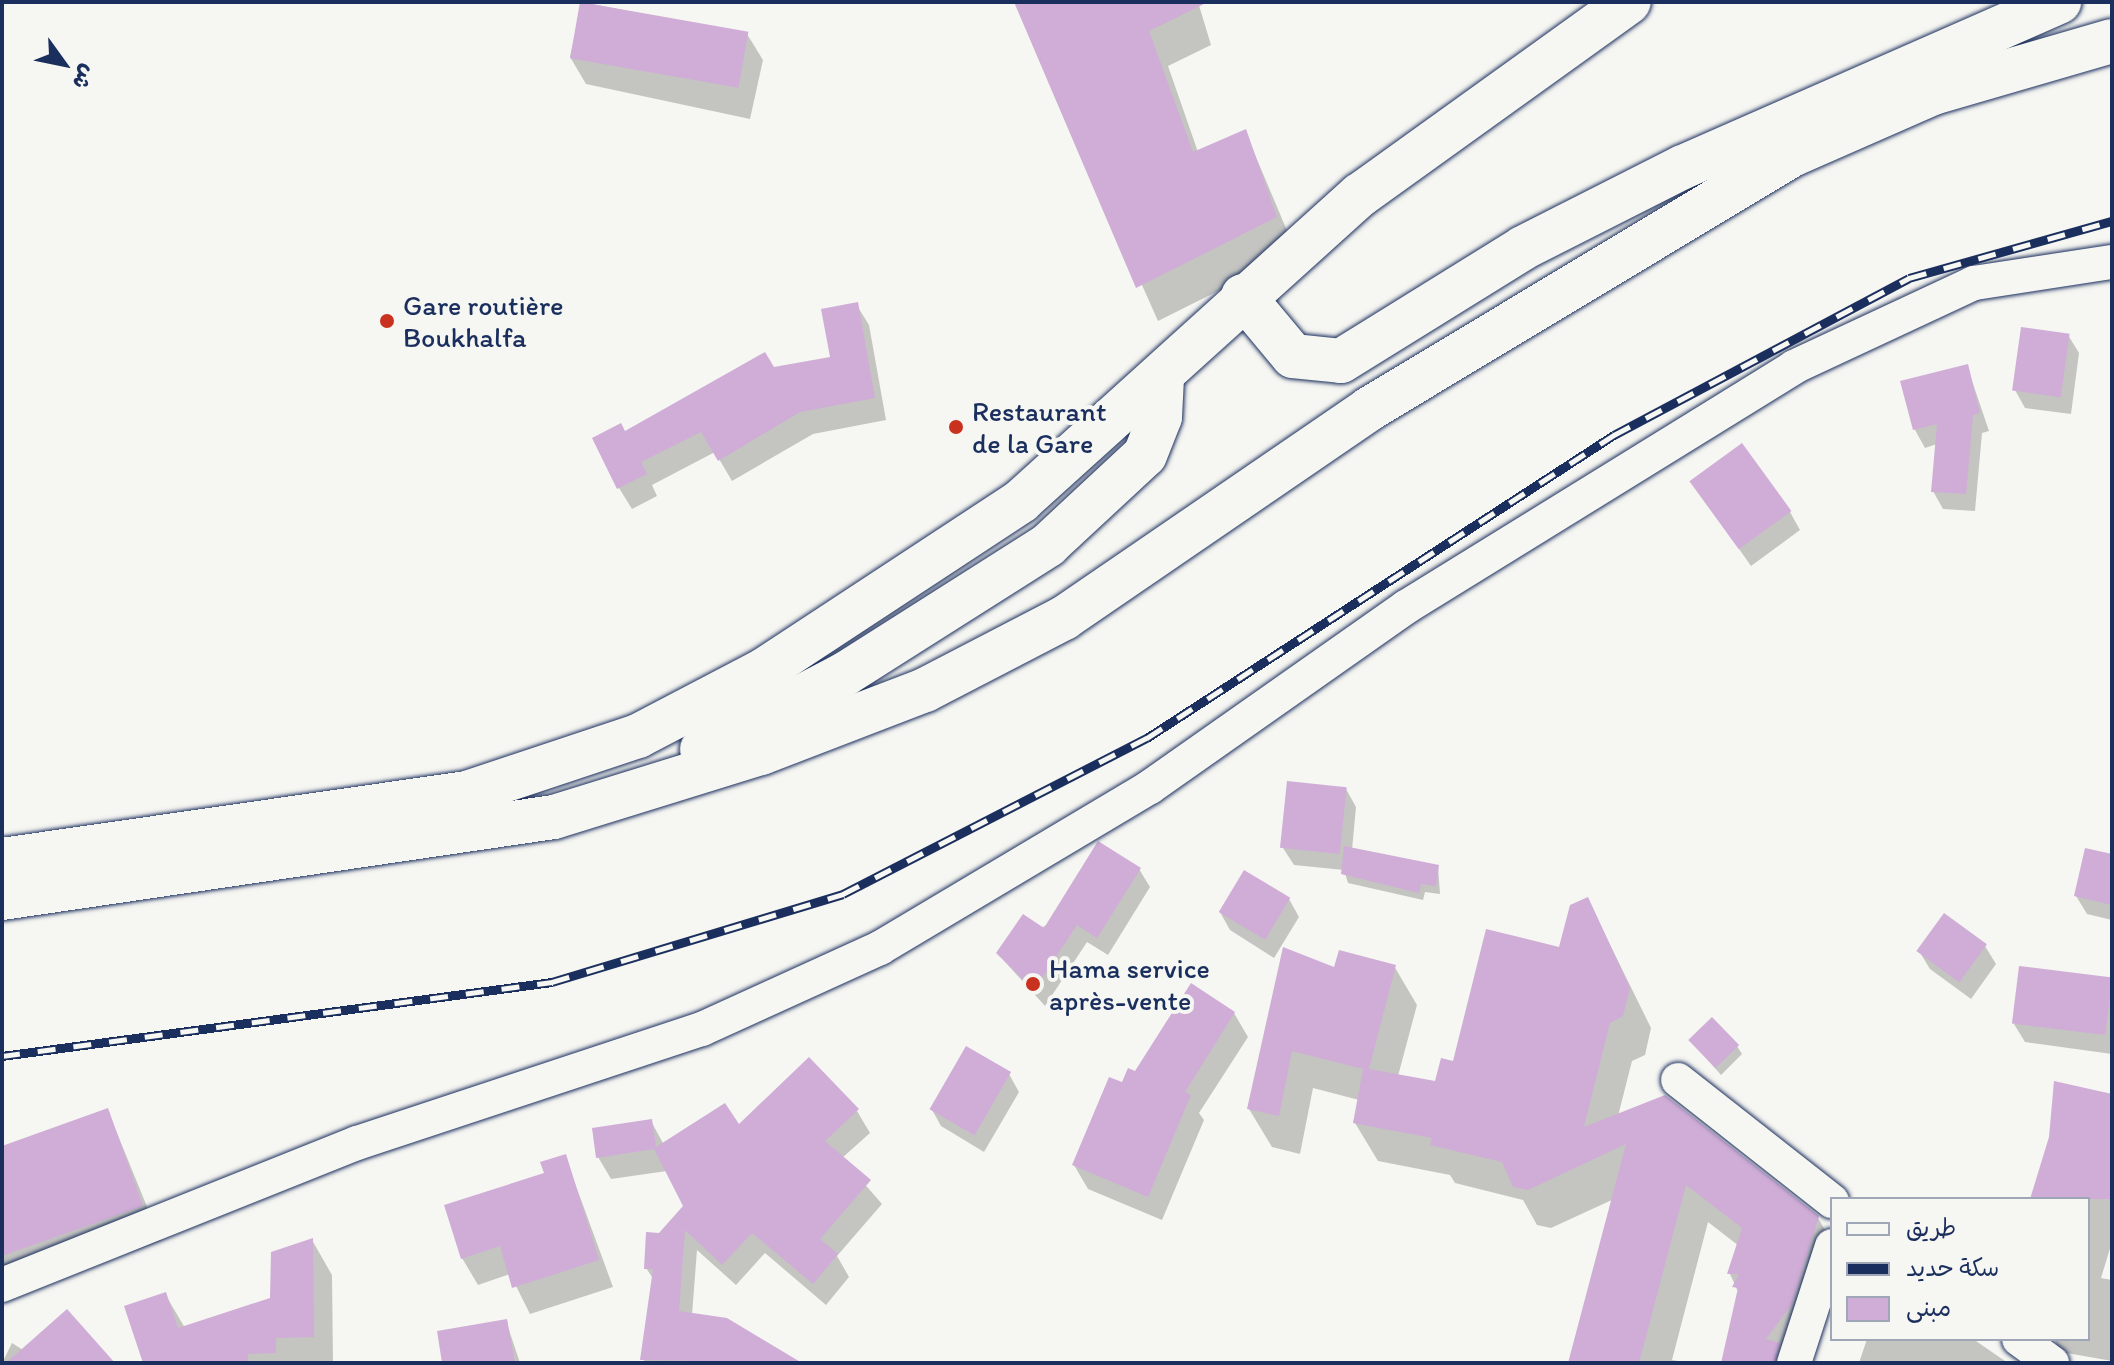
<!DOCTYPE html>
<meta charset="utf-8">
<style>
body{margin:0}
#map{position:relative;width:2114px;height:1365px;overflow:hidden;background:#f6f6f2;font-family:Itim,"Playpen Sans Arabic",sans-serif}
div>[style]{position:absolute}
.shadow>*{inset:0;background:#0003}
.building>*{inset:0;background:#cfadd7;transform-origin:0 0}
.roads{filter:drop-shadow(0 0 2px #1b2f5e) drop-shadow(0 0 2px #1b2f5e)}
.street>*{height:34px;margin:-17px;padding:0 17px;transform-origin:17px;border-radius:17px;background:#f6f6f2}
.highway>*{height:44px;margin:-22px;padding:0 22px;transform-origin:22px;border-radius:22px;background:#f6f6f2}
.rail>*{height:9px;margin-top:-4.5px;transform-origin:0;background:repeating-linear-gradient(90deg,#f6f6f2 0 18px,#1b2f5e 0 36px);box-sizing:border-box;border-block:2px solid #1b2f5e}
.dots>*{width:22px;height:22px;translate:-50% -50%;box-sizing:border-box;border:4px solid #f6f6f2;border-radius:50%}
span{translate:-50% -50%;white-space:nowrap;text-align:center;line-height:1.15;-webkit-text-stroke:8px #f6f6f2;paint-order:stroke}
.poi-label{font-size:28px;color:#1b2f5e}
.left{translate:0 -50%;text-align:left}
.frame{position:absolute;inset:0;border:4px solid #1b2f5e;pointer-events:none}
.legend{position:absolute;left:1830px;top:1197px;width:260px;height:144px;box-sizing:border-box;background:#f6f6f2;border:2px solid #9ea6b7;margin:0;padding:10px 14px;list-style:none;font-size:24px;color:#1b2f5e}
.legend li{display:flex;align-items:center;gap:16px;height:40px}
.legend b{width:40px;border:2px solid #9ea6b7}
.north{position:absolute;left:24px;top:24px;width:80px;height:80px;-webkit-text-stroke:6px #f6f6f2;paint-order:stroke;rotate:123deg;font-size:22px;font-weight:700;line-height:32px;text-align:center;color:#1b2f5e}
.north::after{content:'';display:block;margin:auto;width:28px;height:36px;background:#1b2f5e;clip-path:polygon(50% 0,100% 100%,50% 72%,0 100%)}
</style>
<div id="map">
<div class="shadow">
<div style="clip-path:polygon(582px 2px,747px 34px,763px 60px,750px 119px,586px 84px,570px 57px)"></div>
<div style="clip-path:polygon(1016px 2px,1198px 2px,1211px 45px,1168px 66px,1198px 152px,1245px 131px,1296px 252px,1158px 321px)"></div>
<div style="clip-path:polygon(856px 304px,869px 325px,886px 420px,813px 434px,732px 481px,715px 452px,652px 485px,657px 496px,632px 509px,619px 488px,625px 433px,773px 369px,833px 359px)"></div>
<div style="clip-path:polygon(2068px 335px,2079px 353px,2071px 414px,2025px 408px,2015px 390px)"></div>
<div style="clip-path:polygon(1967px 366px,1989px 431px,1982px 433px,1975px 511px,1943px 509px,1933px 491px,1937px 444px,1925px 448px,1915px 430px,1903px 382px)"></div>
<div style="clip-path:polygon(1692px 482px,1790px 512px,1800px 530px,1751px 566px)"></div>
<div style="clip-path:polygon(1346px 789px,1356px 807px,1352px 850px,1438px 866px,1440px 894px,1425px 892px,1423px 900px,1348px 883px,1344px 870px,1294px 865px,1283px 848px)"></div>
<div style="clip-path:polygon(2112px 856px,2112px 920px,2087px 914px,2076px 896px)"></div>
<div style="clip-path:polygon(1139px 869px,1150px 887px,1108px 955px,1087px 942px,1045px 1006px,998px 954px)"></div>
<div style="clip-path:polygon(1289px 899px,1299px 917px,1274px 958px,1230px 930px,1220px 912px)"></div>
<div style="clip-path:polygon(1588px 900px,1651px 1028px,1645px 1055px,1632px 1061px,1618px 1116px,1818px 1218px,1832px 1242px,1799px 1363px,1723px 1363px,1739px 1294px,1730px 1274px,1739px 1246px,1708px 1222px,1672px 1360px,1691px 1363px,1573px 1363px,1614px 1199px,1551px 1228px,1537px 1225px,1523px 1200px,1455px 1183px,1450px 1175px,1378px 1161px,1355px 1123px,1359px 1100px,1313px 1088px,1300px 1154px,1272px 1147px,1249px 1109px,1336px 970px,1394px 966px,1417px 1005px,1398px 1076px,1437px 1083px,1561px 950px)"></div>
<div style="clip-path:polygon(1985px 946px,1996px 964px,1971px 999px,1930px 969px,1919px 951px)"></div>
<div style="clip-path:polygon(2112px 979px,2112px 1054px,2025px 1042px,2014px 1024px)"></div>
<div style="clip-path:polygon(1234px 1013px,1248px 1037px,1199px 1113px,1204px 1120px,1162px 1220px,1088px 1189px,1074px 1165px,1123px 1085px)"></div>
<div style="clip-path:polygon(1691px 1041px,1737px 1046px,1742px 1054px,1721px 1075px)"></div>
<div style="clip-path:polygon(1009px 1074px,1019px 1092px,984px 1152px,941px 1126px,931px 1108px)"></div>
<div style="clip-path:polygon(2112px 1099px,2112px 1242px,2101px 1278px,2112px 1280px,2112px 1361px,2061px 1352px,2054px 1339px,2088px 1339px,2088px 1199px,2032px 1199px)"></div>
<div style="clip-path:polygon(108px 1111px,161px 1241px,2px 1298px,2px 1148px)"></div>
<div style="clip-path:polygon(857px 1111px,870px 1133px,842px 1158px,882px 1204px,837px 1256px,849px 1277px,826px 1305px,765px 1253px,736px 1285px,697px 1250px,692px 1315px,726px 1320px,795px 1363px,644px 1363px,654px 1280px,646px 1268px,660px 1235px,686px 1206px,667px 1171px,611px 1179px,598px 1157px,651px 1121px,664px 1145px)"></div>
<div style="clip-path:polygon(565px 1156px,613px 1287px,530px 1314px,510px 1274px,478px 1285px,462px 1258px)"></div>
<div style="clip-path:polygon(312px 1240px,332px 1275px,333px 1363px,145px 1363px,165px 1294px,185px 1328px,272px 1299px)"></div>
<div style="clip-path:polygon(506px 1321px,520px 1363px,444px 1363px)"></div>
<div style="clip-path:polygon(1867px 1339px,1973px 1339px,2008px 1363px,1859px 1363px)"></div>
<div style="clip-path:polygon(12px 1343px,23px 1350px,112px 1363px,2px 1363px)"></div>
</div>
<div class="building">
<div style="left:580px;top:2px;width:171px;height:57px;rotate:10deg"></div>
<div style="clip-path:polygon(1014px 2px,1208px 2px,1149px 31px,1193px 152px,1246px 129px,1277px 217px,1136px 288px)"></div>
<div style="clip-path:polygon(858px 302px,875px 398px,800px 412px,718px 461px,701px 432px,641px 462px,647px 474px,617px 489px,592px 438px,621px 423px,625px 431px,765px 352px,774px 367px,830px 357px,821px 309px)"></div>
<div style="left:2021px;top:327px;width:49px;height:64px;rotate:8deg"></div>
<div style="clip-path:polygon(1968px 364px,1980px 413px,1973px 415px,1966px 494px,1931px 492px,1937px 424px,1913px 430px,1900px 381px)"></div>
<div style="left:1742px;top:443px;width:84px;height:65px;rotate:54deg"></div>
<div style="left:1287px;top:781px;width:60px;height:67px;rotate:6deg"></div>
<div style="clip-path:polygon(1098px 841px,1141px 868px,1097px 938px,1077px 925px,1034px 990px,996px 953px,1023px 914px,1044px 928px)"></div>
<div style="clip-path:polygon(1344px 846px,1439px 865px,1436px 886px,1421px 884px,1419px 893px,1341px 874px)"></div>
<div style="clip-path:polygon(2085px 848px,2112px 854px,2112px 905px,2074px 896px)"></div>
<div style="left:1244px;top:870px;width:54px;height:49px;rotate:31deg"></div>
<div style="clip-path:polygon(1588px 897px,1630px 988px,1623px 1016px,1610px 1023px,1584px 1127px,1665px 1095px,1819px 1216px,1792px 1304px,1766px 1339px,1780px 1343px,1775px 1363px,1721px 1363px,1738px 1288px,1732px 1287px,1739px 1274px,1727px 1274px,1742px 1228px,1686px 1185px,1639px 1363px,1568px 1363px,1626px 1144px,1528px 1190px,1513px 1187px,1502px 1162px,1430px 1145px,1432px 1138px,1353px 1123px,1363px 1069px,1292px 1051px,1279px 1116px,1247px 1109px,1283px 947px,1334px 967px,1339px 950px,1396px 965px,1369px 1069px,1435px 1081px,1441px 1058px,1453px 1061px,1486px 929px,1559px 947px,1570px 905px)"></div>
<div style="left:1944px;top:913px;width:53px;height:47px;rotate:36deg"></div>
<div style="left:2019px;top:966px;width:94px;height:58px;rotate:7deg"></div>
<div style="clip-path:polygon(1191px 983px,1235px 1012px,1185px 1092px,1191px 1095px,1148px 1197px,1072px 1165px,1109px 1077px,1122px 1082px,1128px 1068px,1135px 1071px)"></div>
<div style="left:1712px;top:1017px;width:39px;height:33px;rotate:46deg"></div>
<div style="left:966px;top:1046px;width:52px;height:73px;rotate:30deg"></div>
<div style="clip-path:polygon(809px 1057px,859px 1109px,825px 1141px,871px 1180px,820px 1239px,838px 1254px,813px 1284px,752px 1233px,722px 1265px,685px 1230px,679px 1311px,727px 1318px,802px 1363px,640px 1360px,653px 1269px,644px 1269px,646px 1232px,659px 1233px,683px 1206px,654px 1149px,596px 1158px,592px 1128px,652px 1119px,656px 1147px,725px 1103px,739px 1124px)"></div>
<div style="clip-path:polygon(2054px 1081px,2112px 1094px,2112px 1199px,2030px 1199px,2049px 1137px)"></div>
<div style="clip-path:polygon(108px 1108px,143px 1206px,2px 1256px,2px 1146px)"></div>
<div style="clip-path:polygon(566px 1154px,599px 1260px,512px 1288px,500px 1246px,461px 1259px,444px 1205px,544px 1173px,540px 1162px)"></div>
<div style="clip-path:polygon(313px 1238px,314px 1337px,276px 1338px,276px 1353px,248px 1354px,248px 1363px,143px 1363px,124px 1306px,166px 1292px,178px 1328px,270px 1298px,271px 1252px)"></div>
<div style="clip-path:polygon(67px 1309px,115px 1363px,6px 1363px)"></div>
<div style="clip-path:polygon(507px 1319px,515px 1363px,442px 1363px,437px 1331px)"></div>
</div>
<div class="roads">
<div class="street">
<div style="left:1678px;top:1080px;width:196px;rotate:38.2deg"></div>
<div style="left:2px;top:1285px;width:382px;rotate:-21.8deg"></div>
<div style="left:357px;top:1143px;width:363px;rotate:-18.3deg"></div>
<div style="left:702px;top:1029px;width:196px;rotate:-24.5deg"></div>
<div style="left:880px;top:948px;width:314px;rotate:-30.8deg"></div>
<div style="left:1150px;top:787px;width:313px;rotate:-35.1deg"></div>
<div style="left:1406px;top:607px;width:456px;rotate:-31.7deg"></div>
<div style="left:1794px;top:367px;width:199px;rotate:-25deg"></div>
<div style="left:1974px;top:283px;width:140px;rotate:-8.7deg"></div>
<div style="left:2019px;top:1339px;width:41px;rotate:36deg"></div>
<div style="left:1794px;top:1363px;width:123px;rotate:-72deg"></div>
</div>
<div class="highway">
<div style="left:1243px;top:296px;width:78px;rotate:50.2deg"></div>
<div style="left:1293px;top:356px;width:48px;rotate:5.9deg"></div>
<div style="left:1341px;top:361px;width:214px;rotate:-31.8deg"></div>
<div style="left:1523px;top:248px;width:179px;rotate:-26.9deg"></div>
<div style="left:1683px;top:167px;width:411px;rotate:-23.7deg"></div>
<div style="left:702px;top:749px;width:161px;rotate:-27.7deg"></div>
<div style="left:845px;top:674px;width:241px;rotate:-32.4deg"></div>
<div style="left:1048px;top:545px;width:132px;rotate:-42.9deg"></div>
<div style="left:1145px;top:455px;width:41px;rotate:-68.5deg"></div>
<div style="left:1160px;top:417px;width:40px;rotate:-87.1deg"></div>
<div style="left:2px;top:860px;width:470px;rotate:-8.2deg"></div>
<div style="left:467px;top:793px;width:180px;rotate:-18.4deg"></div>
<div style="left:638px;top:736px;width:142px;rotate:-27.6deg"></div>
<div style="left:764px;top:670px;width:308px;rotate:-33.3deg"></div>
<div style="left:1021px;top:501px;width:457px;rotate:-42.1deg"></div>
<div style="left:1360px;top:195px;width:331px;rotate:-35.7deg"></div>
<div style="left:2px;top:898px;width:558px;rotate:-8.35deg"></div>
<div style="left:554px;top:817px;width:217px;rotate:-17.2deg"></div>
<div style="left:761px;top:753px;width:176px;rotate:-21deg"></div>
<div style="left:925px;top:690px;width:157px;rotate:-27.4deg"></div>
<div style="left:1064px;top:618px;width:370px;rotate:-34.4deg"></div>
<div style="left:1369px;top:409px;width:496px;rotate:-31deg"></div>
<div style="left:1794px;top:154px;width:152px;rotate:-23.7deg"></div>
<div style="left:1933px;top:93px;width:186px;rotate:-16.2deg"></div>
</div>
</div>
<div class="rail">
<div style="left:2px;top:1056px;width:555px;rotate:-7.66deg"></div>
<div style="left:552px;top:982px;width:304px;rotate:-16.8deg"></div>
<div style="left:843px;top:894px;width:342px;rotate:-27.2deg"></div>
<div style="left:1147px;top:738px;width:557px;rotate:-32.98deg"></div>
<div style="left:1614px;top:435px;width:334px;rotate:-28deg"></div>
<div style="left:1909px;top:278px;width:211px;rotate:-15.7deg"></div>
</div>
<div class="dots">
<div style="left:387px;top:321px;background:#c8321e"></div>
<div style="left:956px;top:427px;background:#c8321e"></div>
<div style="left:1033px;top:984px;background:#c8321e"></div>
</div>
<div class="poi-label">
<span class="left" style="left:403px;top:321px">Gare routière<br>Boukhalfa</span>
<span class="left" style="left:972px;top:427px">Restaurant<br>de la Gare</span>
<span class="left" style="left:1049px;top:984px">Hama service<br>après-vente</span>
</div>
<div class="frame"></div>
<ul class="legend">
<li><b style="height:10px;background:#f6f6f2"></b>طريق</li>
<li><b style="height:10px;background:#1b2f5e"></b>سكة حديد</li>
<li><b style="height:22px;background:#cfadd7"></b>مبنى</li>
</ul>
<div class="north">ش</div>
</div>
